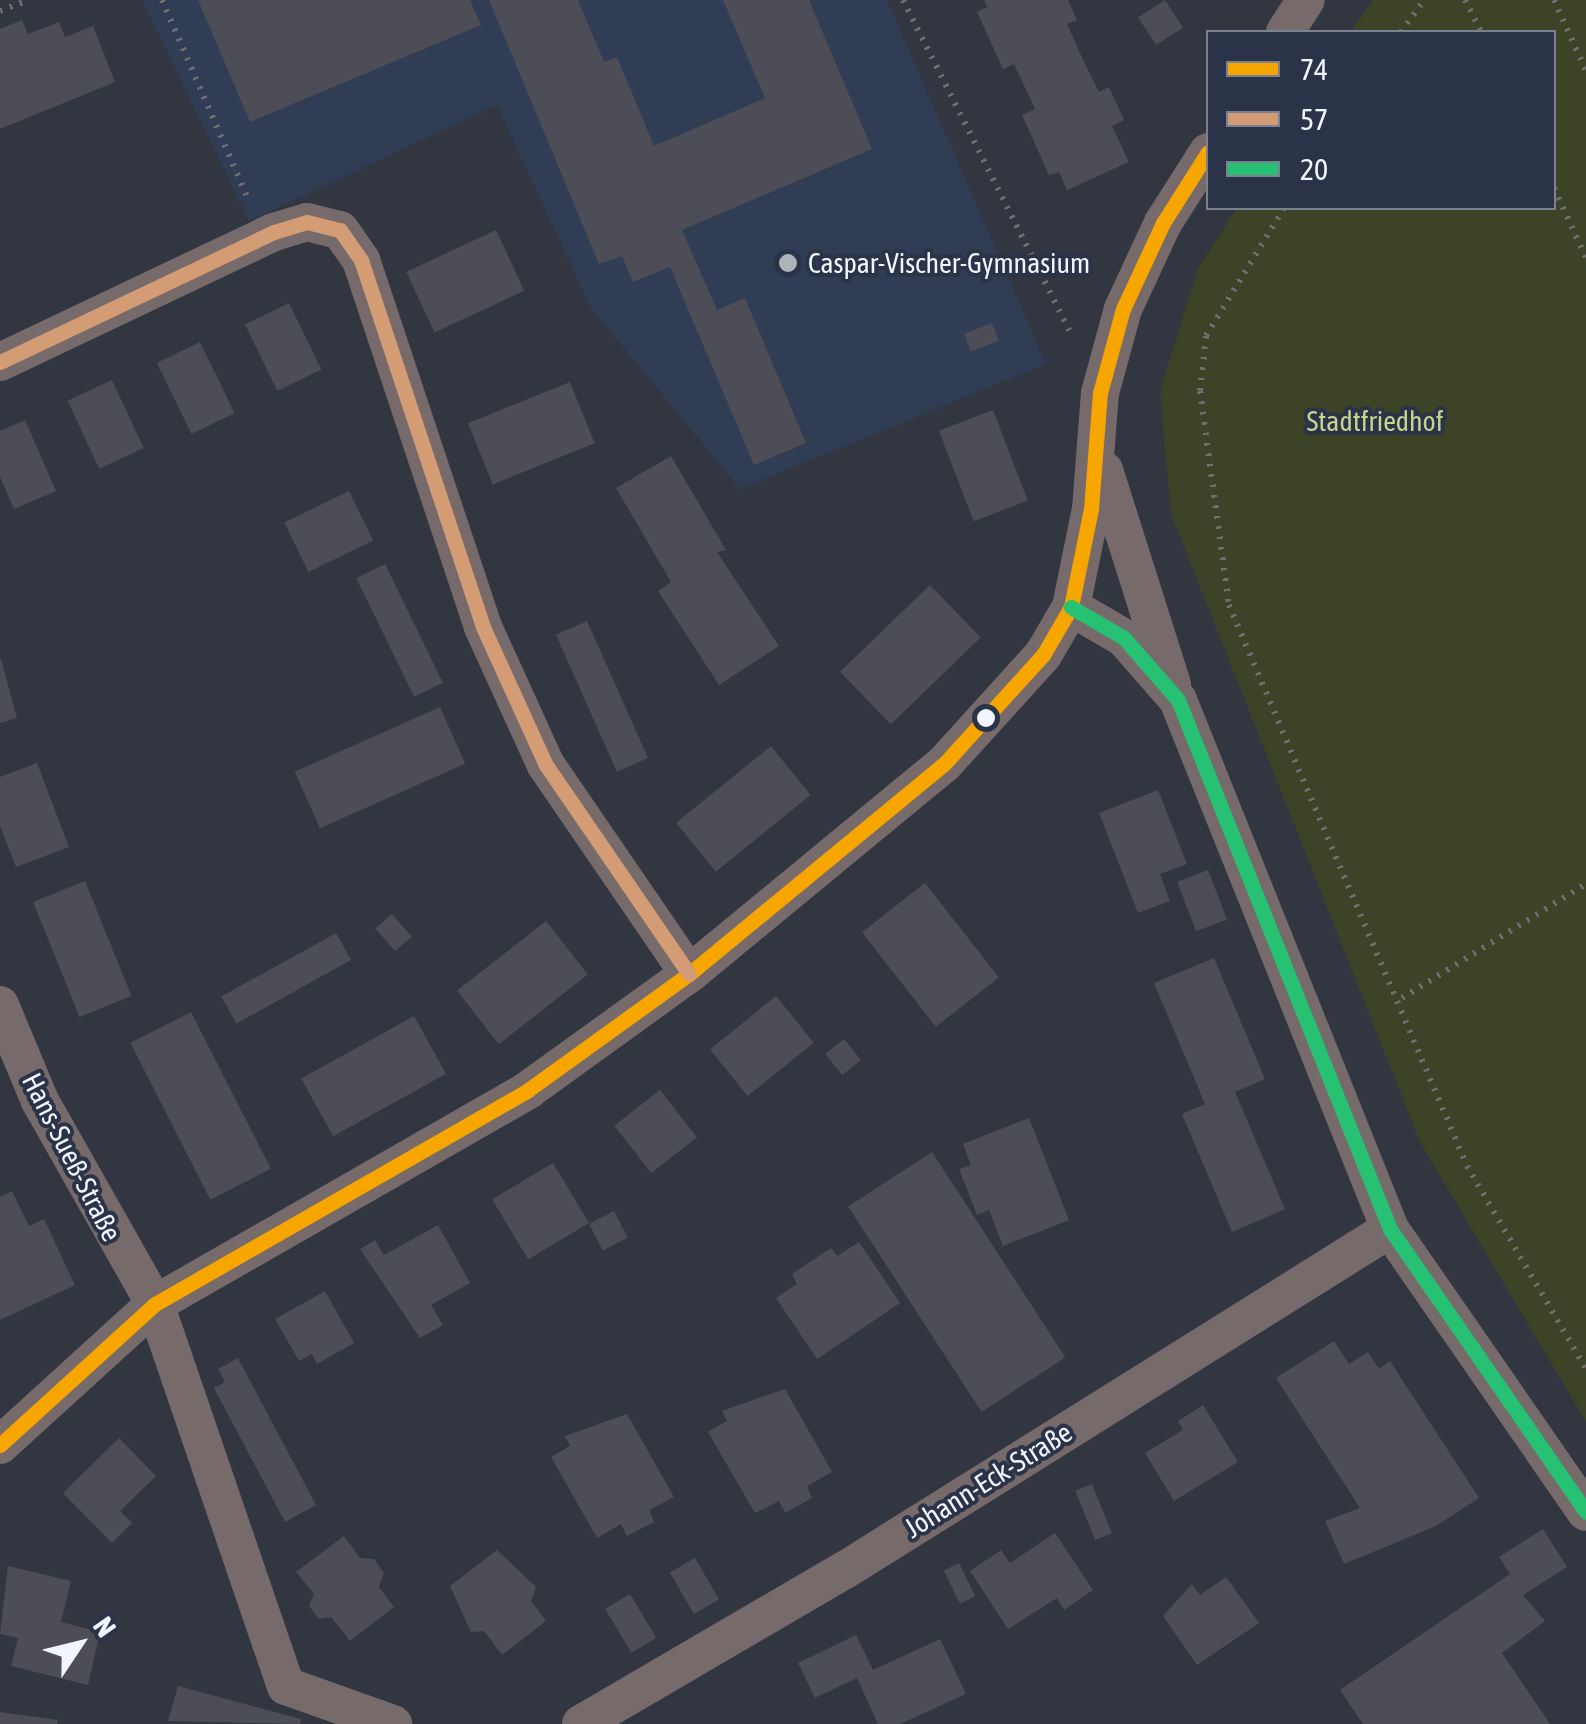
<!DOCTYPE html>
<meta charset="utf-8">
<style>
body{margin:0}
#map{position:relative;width:1586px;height:1724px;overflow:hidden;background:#313641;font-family:"Asap Condensed",sans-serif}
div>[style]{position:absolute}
.built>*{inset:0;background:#313c55}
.green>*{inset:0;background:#3d4326}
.building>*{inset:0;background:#4d4d57;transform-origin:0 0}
.path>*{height:6px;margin-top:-3px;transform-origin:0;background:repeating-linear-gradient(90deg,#736c70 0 2.5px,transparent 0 10.5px)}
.minor>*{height:38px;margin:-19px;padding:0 19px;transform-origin:19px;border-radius:19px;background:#766a6b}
.bus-1>*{height:15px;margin:-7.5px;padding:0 7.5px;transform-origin:7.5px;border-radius:7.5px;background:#f7a600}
.bus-2>*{height:15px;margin:-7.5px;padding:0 7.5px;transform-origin:7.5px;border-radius:7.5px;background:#d39c74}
.bus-3>*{height:15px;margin:-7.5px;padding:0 7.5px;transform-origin:7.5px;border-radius:7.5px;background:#26c172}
.dots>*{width:28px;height:28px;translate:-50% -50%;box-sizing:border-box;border:5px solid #2a3348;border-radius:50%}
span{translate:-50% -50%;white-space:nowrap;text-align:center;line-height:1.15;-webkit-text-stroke:8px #2a3348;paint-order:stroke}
.poi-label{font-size:28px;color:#f1f5fd}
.left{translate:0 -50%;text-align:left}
.park-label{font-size:28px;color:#c6d48d}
.street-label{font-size:28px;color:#f1f5fd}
.legend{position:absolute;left:1206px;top:30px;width:350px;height:180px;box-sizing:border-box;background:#2a3348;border:2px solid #7a8190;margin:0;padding:12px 18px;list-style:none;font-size:30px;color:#f1f5fd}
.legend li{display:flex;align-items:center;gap:20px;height:50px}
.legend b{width:50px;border:2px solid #7a8190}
.north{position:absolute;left:30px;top:1594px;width:100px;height:100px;-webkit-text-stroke:8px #2a3348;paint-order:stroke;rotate:55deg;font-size:28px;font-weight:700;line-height:40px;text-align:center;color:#f1f5fd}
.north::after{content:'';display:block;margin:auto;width:35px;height:45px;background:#f1f5fd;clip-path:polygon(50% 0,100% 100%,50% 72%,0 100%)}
</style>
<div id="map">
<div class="built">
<div style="clip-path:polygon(142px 0,887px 0,1046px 364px,740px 489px,590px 306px,497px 105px,249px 221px)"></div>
</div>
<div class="green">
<div style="clip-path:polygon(1373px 0,1586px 0,1586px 1422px,1420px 1142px,1171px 514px,1160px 391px,1198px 268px,1237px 208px,1554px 208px,1554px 32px,1350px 32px)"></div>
</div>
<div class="building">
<div style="clip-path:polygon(198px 0,470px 0,481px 25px,250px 122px)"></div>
<div style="clip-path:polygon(489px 0,578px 0,604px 62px,617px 57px,654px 146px,765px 98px,723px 0,809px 0,872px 149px,682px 230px,717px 310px,745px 298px,806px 443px,754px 465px,670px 267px,633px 282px,622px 256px,599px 264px)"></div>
<div style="clip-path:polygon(984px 0,1068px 0,1077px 20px,1067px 24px,1084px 62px,1099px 92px,1109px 87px,1124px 120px,1112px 126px,1129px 162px,1067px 190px,1059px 172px,1049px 175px,1022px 115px,1035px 109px,1014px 64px,1003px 69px,977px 12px,987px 7px)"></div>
<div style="left:1165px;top:0;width:33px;height:32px;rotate:57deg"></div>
<div style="clip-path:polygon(22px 20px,28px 34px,59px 22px,65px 37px,93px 26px,115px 82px,0 129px,0 29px)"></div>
<div style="left:496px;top:230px;width:67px;height:99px;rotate:65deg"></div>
<div style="left:289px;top:303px;width:74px;height:49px;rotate:64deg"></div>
<div style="left:992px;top:323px;width:19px;height:30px;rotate:69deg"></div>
<div style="left:200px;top:342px;width:79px;height:48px;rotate:64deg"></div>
<div style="left:112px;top:380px;width:75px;height:49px;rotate:65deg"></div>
<div style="left:570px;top:382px;width:66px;height:110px;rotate:68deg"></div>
<div style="left:993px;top:410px;width:97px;height:58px;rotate:69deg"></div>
<div style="clip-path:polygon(25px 420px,56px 491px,14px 509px,0 477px,0 431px)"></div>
<div style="clip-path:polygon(671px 456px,726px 550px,717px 552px,779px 646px,719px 685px,658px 591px,671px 582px,616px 488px)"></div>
<div style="left:349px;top:491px;width:55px;height:72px;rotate:64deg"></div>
<div style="left:385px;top:564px;width:132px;height:32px;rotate:64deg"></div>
<div style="left:930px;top:585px;width:73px;height:125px;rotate:46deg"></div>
<div style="left:587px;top:621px;width:150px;height:34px;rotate:66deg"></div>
<div style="clip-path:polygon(1px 659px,17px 718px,0 723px,0 660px)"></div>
<div style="left:440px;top:707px;width:62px;height:159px;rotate:66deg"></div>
<div style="left:771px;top:746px;width:63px;height:122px;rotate:51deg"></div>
<div style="clip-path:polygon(37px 763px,69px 847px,16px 867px,0 826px,0 777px)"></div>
<div style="clip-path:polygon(1158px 790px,1187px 864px,1160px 874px,1170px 901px,1138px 913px,1099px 813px)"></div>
<div style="left:1208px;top:870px;width:53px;height:33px;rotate:69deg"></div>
<div style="left:85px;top:881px;width:124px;height:56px;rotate:68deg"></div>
<div style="left:925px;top:883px;width:120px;height:80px;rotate:52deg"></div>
<div style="left:392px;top:914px;width:30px;height:22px;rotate:49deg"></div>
<div style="left:546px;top:921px;width:68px;height:113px;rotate:52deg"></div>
<div style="left:336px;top:933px;width:31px;height:131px;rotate:61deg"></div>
<div style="clip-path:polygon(1214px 958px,1265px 1079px,1235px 1092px,1285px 1209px,1232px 1232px,1182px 1114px,1205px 1104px,1154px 983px)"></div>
<div style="left:776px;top:996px;width:60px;height:85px;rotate:51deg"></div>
<div style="left:191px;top:1012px;width:176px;height:68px;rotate:63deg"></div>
<div style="left:414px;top:1016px;width:66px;height:129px;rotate:61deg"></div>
<div style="left:844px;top:1039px;width:27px;height:24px;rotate:51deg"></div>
<div style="left:660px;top:1090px;width:60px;height:58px;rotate:52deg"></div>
<div style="clip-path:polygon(1029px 1118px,1069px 1220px,1003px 1246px,989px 1210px,977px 1215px,959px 1169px,971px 1165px,963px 1144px)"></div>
<div style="left:932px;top:1152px;width:245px;height:100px;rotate:57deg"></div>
<div style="left:553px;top:1163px;width:70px;height:71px;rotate:59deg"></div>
<div style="clip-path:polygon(12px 1191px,29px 1226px,44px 1219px,75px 1285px,0 1320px,0 1197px)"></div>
<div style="left:614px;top:1211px;width:30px;height:28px;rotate:63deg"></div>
<div style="clip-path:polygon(438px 1225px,470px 1283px,431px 1305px,443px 1325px,420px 1338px,360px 1249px,375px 1240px,384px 1255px)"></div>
<div style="clip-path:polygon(859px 1242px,900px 1303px,817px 1359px,776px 1298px,797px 1284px,792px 1274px,831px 1248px,837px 1256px)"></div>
<div style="clip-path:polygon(325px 1291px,354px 1343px,317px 1364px,312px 1354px,299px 1361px,275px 1319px)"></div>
<div style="clip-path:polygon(1334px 1341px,1349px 1364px,1368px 1352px,1379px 1369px,1390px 1361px,1479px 1498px,1436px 1526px,1344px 1564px,1325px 1521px,1360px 1508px,1276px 1378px)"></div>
<div style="clip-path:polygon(238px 1358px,316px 1505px,285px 1522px,214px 1388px,225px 1382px,218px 1369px)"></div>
<div style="clip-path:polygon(785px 1389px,832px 1472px,807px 1486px,812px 1498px,785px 1513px,779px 1501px,755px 1513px,708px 1432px,727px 1421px,722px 1411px)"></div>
<div style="clip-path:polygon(1203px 1405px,1238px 1462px,1174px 1501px,1145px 1453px,1183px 1430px,1178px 1421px)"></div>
<div style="clip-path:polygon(627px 1414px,674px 1497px,649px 1510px,654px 1522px,627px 1536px,621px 1524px,597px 1538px,551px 1457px,570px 1446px,565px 1436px)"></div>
<div style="clip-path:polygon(119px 1438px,156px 1476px,120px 1511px,132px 1523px,112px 1543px,63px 1493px)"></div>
<div style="left:1092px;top:1484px;width:53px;height:18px;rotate:68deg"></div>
<div style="clip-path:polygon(1543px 1529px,1567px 1567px,1523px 1595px,1545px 1621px,1502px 1653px,1550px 1724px,1363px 1724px,1340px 1690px,1510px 1574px,1499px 1557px)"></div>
<div style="clip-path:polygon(1055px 1533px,1093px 1590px,1064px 1610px,1057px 1598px,1008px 1629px,970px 1571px,1001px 1550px,1010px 1563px)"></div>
<div style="clip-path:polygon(344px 1536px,360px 1558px,374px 1559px,384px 1573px,379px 1587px,394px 1607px,350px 1641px,331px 1617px,319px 1619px,309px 1606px,314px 1594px,296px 1572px)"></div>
<div style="clip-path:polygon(497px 1550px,536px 1587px,531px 1601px,546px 1621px,502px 1655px,484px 1631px,471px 1632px,450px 1586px)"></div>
<div style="left:695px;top:1558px;width:48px;height:29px;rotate:60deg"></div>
<div style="left:959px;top:1563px;width:37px;height:17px;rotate:64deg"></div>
<div style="clip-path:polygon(8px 1566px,71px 1581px,61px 1622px,100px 1632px,88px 1685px,11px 1666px,18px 1638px,0 1634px)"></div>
<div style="clip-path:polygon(1226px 1577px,1259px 1623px,1197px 1665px,1163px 1616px,1192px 1584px,1200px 1595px)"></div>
<div style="left:630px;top:1594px;width:51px;height:29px;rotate:59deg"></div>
<div style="clip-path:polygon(856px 1635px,873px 1670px,940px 1639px,966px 1694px,900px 1724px,878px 1724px,857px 1678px,815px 1698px,798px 1663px)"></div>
<div style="clip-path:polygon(178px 1686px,301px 1719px,300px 1724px,168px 1721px)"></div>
<div style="clip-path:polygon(0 1712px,58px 1720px,57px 1724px,0 1724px)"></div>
</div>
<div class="path">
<div style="left:162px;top:0;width:219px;rotate:66.6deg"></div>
<div style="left:903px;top:0;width:378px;rotate:63.3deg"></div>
<div style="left:1465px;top:0;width:36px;rotate:63deg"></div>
<div style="left:1554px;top:0;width:78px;rotate:65.7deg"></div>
<div style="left:0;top:11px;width:30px;rotate:-21deg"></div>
<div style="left:1401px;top:32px;width:39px;rotate:-54deg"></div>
<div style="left:1554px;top:188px;width:77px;rotate:65.4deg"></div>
<div style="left:1284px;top:208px;width:150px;rotate:121.4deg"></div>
<div style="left:1206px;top:336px;width:55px;rotate:96.2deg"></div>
<div style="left:1200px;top:391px;width:216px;rotate:82.3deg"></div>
<div style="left:1229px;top:605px;width:609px;rotate:67.01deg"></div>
<div style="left:1467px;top:1166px;width:235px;rotate:59.6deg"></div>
<div style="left:1402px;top:998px;width:216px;rotate:-31.8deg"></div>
</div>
<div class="minor">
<div style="left:1285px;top:32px;width:38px;rotate:-57deg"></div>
<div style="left:0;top:362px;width:303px;rotate:-25.4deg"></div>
<div style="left:274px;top:232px;width:34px;rotate:-17deg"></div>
<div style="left:307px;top:222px;width:34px;rotate:14deg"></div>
<div style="left:340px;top:230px;width:37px;rotate:55deg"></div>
<div style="left:361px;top:260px;width:387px;rotate:71.6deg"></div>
<div style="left:483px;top:627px;width:152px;rotate:65.5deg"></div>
<div style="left:546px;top:765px;width:253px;rotate:55.6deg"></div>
<div style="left:1104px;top:470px;width:225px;rotate:72.4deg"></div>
<div style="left:1071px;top:607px;width:61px;rotate:30.3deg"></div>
<div style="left:1124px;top:638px;width:82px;rotate:48.9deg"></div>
<div style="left:1178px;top:700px;width:570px;rotate:68.16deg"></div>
<div style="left:1390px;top:1229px;width:344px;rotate:55.3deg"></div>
<div style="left:0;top:1005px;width:104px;rotate:67.4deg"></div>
<div style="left:40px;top:1101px;width:233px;rotate:60.5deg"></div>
<div style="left:155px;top:1304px;width:404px;rotate:71.1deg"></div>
<div style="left:286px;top:1686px;width:114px;rotate:19.6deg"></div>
<div style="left:0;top:1445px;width:210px;rotate:-42.3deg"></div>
<div style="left:155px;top:1304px;width:430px;rotate:-29.8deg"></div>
<div style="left:528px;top:1090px;width:198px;rotate:-35.8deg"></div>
<div style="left:689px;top:974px;width:330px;rotate:-39.5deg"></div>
<div style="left:944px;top:764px;width:147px;rotate:-47.8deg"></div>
<div style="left:1043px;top:655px;width:56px;rotate:-59.7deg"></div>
<div style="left:1071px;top:607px;width:100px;rotate:-78.5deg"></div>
<div style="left:1091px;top:509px;width:116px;rotate:-85.6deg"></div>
<div style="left:1100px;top:393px;width:87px;rotate:-74.7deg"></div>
<div style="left:1123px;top:309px;width:95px;rotate:-65.1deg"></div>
<div style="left:1163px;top:223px;width:84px;rotate:-57.6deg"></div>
<div style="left:581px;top:1724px;width:306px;rotate:-30.3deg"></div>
<div style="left:845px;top:1570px;width:643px;rotate:-32.03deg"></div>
</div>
<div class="bus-1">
<div style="left:0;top:1445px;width:210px;rotate:-42.3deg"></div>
<div style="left:155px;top:1304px;width:430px;rotate:-29.8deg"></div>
<div style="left:528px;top:1090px;width:198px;rotate:-35.8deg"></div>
<div style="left:689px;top:974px;width:330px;rotate:-39.5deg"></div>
<div style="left:944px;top:764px;width:147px;rotate:-47.8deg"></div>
<div style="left:1043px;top:655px;width:56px;rotate:-59.7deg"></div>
<div style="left:1071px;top:607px;width:100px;rotate:-78.5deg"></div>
<div style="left:1091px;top:509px;width:116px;rotate:-85.6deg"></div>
<div style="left:1100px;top:393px;width:87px;rotate:-74.7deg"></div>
<div style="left:1123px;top:309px;width:95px;rotate:-65.1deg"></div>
<div style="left:1163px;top:223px;width:84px;rotate:-57.6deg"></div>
</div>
<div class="bus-2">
<div style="left:0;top:362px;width:303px;rotate:-25.4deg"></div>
<div style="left:274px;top:232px;width:34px;rotate:-17deg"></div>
<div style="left:307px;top:222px;width:34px;rotate:14deg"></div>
<div style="left:340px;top:230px;width:37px;rotate:55deg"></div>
<div style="left:361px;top:260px;width:387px;rotate:71.6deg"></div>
<div style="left:483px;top:627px;width:152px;rotate:65.5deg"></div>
<div style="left:546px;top:765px;width:253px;rotate:55.6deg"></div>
</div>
<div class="bus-3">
<div style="left:1071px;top:607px;width:61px;rotate:30.3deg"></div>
<div style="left:1124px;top:638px;width:82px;rotate:48.9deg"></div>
<div style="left:1178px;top:700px;width:570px;rotate:68.16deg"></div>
<div style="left:1390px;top:1229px;width:344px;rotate:55.3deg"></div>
</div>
<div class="dots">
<div style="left:788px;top:263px;background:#aeb2bb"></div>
<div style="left:986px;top:718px;background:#f1f5fd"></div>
</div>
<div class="poi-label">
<span class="left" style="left:808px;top:263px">Caspar-Vischer-Gymnasium</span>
</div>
<div class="park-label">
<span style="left:1375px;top:421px">Stadtfriedhof</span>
</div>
<div class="street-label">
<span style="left:72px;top:1157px;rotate:63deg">Hans-Sueß-Straße</span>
<span style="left:988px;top:1480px;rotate:-32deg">Johann-Eck-Straße</span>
</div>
<ul class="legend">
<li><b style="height:12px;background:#f7a600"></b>74</li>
<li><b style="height:12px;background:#d39c74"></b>57</li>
<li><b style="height:12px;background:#26c172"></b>20</li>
</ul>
<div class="north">N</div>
</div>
